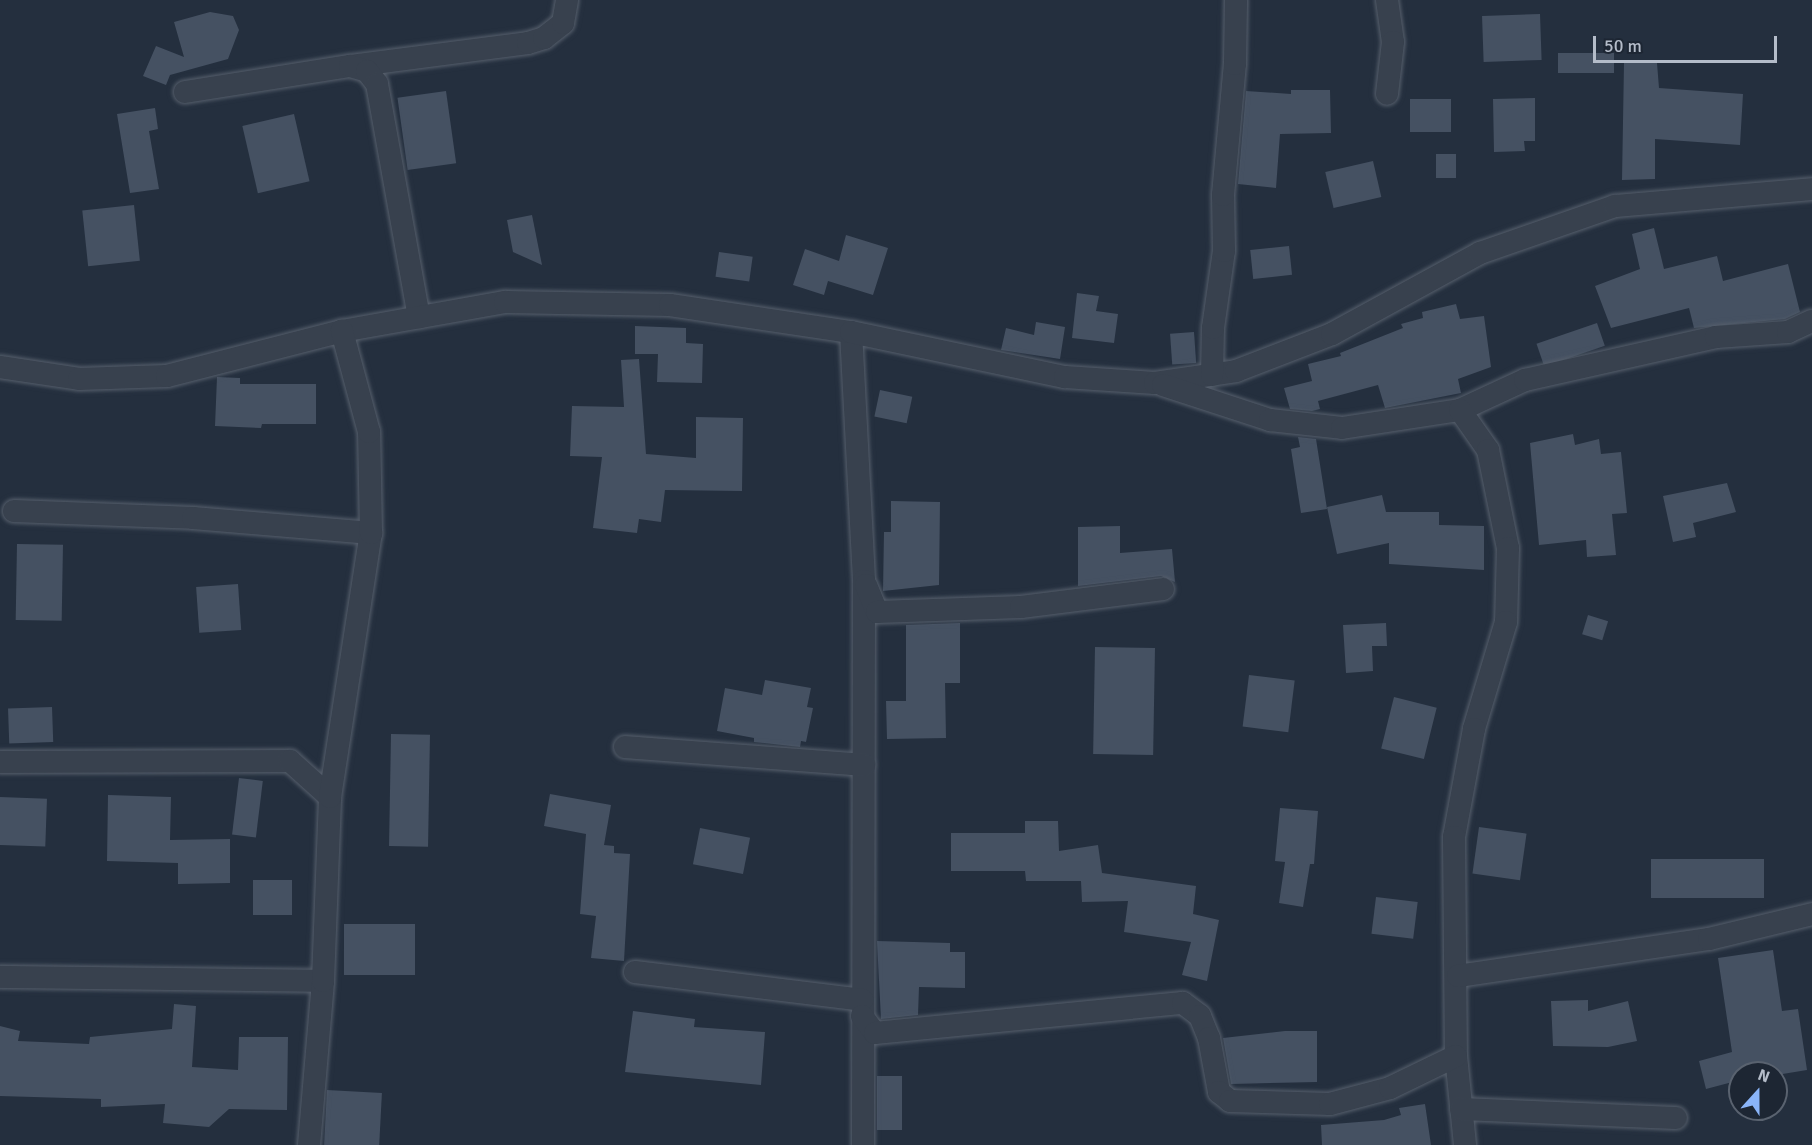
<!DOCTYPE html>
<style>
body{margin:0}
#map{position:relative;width:1812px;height:1145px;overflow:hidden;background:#242f3e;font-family:Signika,sans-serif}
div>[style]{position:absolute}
.building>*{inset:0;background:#455162;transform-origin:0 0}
.roads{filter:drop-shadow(0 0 2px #565f6c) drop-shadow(0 0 2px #565f6c)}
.minor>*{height:22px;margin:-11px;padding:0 11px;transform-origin:11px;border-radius:11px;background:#38414e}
span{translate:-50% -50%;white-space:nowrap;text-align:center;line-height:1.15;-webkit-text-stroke:6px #1d2633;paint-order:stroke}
.north{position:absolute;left:1728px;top:1061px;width:60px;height:60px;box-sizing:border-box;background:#1d2633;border:2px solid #59626f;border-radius:50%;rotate:21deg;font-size:16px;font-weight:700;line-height:24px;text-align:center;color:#b4bcc9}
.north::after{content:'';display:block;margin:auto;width:21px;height:27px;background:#8ab4f8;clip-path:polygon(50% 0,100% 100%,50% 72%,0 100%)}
.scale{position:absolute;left:1593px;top:36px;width:184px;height:27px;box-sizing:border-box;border:3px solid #b4bcc9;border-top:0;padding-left:8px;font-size:18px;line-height:21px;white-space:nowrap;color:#b4bcc9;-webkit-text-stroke:4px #1d2633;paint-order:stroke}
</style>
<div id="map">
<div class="building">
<div style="clip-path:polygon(210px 12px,233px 16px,239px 30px,228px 59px,170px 75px,166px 85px,143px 76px,156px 46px,184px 57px,174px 22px)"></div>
<div style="left:1540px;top:14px;width:46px;height:58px;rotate:88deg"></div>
<div style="left:1558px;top:53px;width:56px;height:20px"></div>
<div style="clip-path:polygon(1624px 63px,1657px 63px,1659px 88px,1743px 94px,1740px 145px,1655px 139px,1655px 179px,1622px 180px)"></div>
<div style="clip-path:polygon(1291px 90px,1330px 90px,1331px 133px,1280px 134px,1276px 188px,1238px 184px,1246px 91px,1291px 94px)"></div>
<div style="left:446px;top:91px;width:73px;height:49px;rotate:82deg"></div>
<div style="clip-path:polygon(1535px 98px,1535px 141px,1524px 141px,1525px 151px,1494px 152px,1493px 99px)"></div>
<div style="left:1410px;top:99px;width:41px;height:33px"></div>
<div style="clip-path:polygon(155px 108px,158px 129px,149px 131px,159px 189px,130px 193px,117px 114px)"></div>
<div style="left:294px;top:114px;width:69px;height:53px;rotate:77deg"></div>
<div style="left:1436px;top:154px;width:20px;height:24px"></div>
<div style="left:1373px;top:161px;width:37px;height:49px;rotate:77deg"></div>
<div style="left:134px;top:205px;width:56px;height:52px;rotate:84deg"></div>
<div style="clip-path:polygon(532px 215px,542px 265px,513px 252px,507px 220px)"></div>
<div style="clip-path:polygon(1654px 228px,1664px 269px,1717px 256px,1723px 281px,1788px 264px,1800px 312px,1785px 319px,1694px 328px,1689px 308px,1611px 328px,1595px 286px,1640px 269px,1632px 234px)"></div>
<div style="clip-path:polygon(846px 235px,888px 248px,873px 295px,828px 281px,824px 295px,793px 285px,805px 249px,839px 261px)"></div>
<div style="left:1289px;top:246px;width:29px;height:39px;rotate:84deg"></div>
<div style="left:719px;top:252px;width:34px;height:25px;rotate:8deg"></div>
<div style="clip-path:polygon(1077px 293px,1099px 296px,1096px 311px,1118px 314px,1114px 343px,1072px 338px)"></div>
<div style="clip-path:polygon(1456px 304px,1460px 319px,1484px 316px,1491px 367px,1458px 379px,1461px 393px,1385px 408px,1378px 385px,1318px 401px,1320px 409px,1312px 411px,1290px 409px,1284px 388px,1312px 381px,1308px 364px,1341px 356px,1340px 353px,1403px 328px,1401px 324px,1423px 318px,1422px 312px)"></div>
<div style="clip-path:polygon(1036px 322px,1065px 327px,1060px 359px,1001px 350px,1006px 328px,1034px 335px)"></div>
<div style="left:1597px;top:323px;width:24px;height:64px;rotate:71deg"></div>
<div style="clip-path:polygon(635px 326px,686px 328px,686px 343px,703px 344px,702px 383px,657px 382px,658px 354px,635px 354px)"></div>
<div style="left:1194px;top:332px;width:31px;height:24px;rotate:86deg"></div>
<div style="clip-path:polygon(639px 359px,646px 454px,696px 458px,696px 417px,743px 418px,742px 491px,665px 490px,661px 522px,639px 519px,637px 533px,593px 528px,602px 457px,570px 456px,572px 406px,624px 407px,621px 360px)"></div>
<div style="clip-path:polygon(217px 377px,240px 378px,240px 384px,316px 384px,316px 424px,262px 424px,261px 428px,215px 426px)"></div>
<div style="left:880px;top:390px;width:33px;height:27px;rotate:12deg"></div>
<div style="clip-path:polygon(1573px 434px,1575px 445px,1599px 439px,1601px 454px,1621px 452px,1627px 513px,1612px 514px,1616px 555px,1587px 557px,1586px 540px,1539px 545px,1530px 443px)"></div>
<div style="clip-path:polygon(1298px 437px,1316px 439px,1327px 509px,1301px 513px,1291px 449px,1300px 447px)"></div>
<div style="clip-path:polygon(1727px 483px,1736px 512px,1693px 523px,1696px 537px,1673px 542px,1663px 496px)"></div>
<div style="clip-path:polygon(1382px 495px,1386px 512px,1439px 512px,1439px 525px,1484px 526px,1484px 570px,1389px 564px,1389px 543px,1337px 554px,1327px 507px)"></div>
<div style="clip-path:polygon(891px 501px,940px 502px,939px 585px,883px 591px,884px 532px,891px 532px)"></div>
<div style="clip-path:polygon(1120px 526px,1120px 553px,1172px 549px,1175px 582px,1161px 576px,1078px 586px,1078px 527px)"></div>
<div style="left:17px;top:544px;width:46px;height:76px;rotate:1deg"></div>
<div style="left:238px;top:584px;width:46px;height:42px;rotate:86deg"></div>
<div style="left:1588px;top:615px;width:21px;height:20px;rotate:17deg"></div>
<div style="clip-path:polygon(960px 623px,960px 683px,945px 683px,946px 738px,887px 739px,886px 701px,906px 701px,906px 625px)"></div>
<div style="clip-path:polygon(1386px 623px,1387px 646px,1372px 646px,1373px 671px,1346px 673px,1343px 625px)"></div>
<div style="left:1095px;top:647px;width:60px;height:107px;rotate:1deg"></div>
<div style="left:1249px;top:675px;width:46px;height:52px;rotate:7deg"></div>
<div style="clip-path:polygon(765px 680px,811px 688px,807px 707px,813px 708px,806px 742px,801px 741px,800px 747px,754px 742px,754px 738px,717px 731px,725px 688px,762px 695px)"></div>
<div style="left:1394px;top:697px;width:44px;height:53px;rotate:14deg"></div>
<div style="left:52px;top:707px;width:35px;height:44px;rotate:88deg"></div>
<div style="left:391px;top:734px;width:39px;height:112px;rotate:1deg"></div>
<div style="left:239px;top:778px;width:24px;height:57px;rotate:7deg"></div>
<div style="clip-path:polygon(550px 794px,611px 805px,604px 845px,614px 846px,614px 853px,630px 854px,624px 961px,591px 958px,596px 916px,580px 914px,586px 834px,544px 826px)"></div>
<div style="clip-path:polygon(108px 795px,171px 797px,170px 840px,230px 839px,230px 883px,178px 884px,178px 863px,107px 861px)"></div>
<div style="left:0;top:797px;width:47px;height:48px;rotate:2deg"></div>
<div style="clip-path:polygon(1280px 808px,1318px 811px,1314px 864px,1310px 864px,1303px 907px,1279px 903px,1285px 862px,1275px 861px)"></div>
<div style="clip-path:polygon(1025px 821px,1058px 821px,1059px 851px,1098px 845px,1102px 873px,1196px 886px,1193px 914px,1219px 920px,1207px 981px,1182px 975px,1191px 942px,1124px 932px,1128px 901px,1082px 902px,1081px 881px,1026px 881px,1025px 871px,951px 871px,951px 833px,1025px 833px)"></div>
<div style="left:1479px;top:827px;width:48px;height:47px;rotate:8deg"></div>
<div style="left:700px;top:828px;width:51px;height:37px;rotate:11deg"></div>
<div style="left:1651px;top:859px;width:113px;height:39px"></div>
<div style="left:253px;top:880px;width:39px;height:35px"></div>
<div style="left:1376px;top:897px;width:42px;height:37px;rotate:7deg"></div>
<div style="left:344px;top:924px;width:71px;height:51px"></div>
<div style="clip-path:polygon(877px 941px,950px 943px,950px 952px,965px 952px,965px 988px,919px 987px,918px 1015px,881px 1019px)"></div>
<div style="clip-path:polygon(1773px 950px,1782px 1011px,1798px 1009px,1807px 1070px,1776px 1075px,1740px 1073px,1740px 1080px,1706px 1089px,1699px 1061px,1732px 1052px,1718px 958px)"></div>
<div style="clip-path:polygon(1588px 1000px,1588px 1011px,1628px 1001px,1637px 1041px,1608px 1047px,1553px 1046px,1551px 1001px)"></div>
<div style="clip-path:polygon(174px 1004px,196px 1006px,192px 1067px,238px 1070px,239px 1037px,288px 1037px,287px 1110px,229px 1109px,209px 1127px,163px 1123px,165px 1104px,101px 1107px,101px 1099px,0 1096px,0 1026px,20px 1031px,18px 1041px,89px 1044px,90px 1037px,172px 1029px)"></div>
<div style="clip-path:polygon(633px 1011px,695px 1019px,694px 1027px,765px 1032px,761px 1085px,625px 1072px)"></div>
<div style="clip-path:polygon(1285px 1031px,1317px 1031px,1317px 1082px,1231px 1084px,1223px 1038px)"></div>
<div style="left:877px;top:1076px;width:25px;height:54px"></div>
<div style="left:327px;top:1090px;width:55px;height:55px;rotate:3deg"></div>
<div style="clip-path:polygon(1425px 1104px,1431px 1145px,1322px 1145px,1321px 1125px,1384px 1120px,1401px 1115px,1399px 1108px)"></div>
</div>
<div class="roads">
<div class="minor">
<div style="left:1387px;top:0;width:42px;rotate:81.9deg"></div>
<div style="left:1393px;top:42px;width:52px;rotate:96.6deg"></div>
<div style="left:351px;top:66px;width:178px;rotate:-7.4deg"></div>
<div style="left:528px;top:43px;width:17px;rotate:-17deg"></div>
<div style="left:544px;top:38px;width:24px;rotate:-38deg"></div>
<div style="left:563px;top:23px;width:23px;rotate:-80deg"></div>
<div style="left:185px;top:92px;width:167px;rotate:-9deg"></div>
<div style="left:350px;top:66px;width:18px;rotate:16deg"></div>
<div style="left:367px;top:71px;width:16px;rotate:52deg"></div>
<div style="left:377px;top:84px;width:237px;rotate:79.8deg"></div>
<div style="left:851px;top:332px;width:249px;rotate:87deg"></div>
<div style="left:864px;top:581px;width:564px;rotate:90.1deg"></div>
<div style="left:0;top:367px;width:80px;rotate:8.6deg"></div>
<div style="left:79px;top:379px;width:88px;rotate:-2deg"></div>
<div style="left:167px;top:376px;width:181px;rotate:-14.4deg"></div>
<div style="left:342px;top:331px;width:166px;rotate:-10.1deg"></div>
<div style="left:505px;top:302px;width:165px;rotate:1deg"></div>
<div style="left:670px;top:305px;width:183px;rotate:8.5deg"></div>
<div style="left:851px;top:332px;width:219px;rotate:11.9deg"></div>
<div style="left:1065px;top:377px;width:90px;rotate:3.8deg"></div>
<div style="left:1155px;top:383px;width:82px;rotate:-8.4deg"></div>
<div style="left:1236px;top:371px;width:103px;rotate:-21.1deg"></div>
<div style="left:1332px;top:334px;width:169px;rotate:-28.7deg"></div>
<div style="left:1480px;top:253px;width:143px;rotate:-19.2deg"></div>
<div style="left:1615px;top:206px;width:198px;rotate:-4.9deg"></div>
<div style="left:1212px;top:375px;width:47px;rotate:-88.8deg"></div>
<div style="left:1213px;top:328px;width:78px;rotate:-81.9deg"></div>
<div style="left:1224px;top:251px;width:56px;rotate:-91deg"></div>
<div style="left:1223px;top:195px;width:132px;rotate:-84.8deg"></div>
<div style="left:1235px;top:64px;width:64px;rotate:-89.1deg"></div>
<div style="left:1163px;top:385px;width:113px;rotate:18.1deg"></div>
<div style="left:1270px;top:420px;width:72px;rotate:6.3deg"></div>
<div style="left:1342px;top:428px;width:119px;rotate:-8.7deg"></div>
<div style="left:1460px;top:410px;width:72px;rotate:-24.8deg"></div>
<div style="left:1525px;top:380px;width:196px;rotate:-12.7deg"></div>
<div style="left:1716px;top:337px;width:72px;rotate:-4deg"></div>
<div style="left:1788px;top:332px;width:26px;rotate:-25deg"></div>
<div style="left:1460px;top:410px;width:49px;rotate:55deg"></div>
<div style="left:1488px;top:450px;width:100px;rotate:78.5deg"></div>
<div style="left:1508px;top:548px;width:74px;rotate:91.5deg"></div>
<div style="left:1506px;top:622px;width:112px;rotate:106.7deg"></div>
<div style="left:1474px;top:729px;width:110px;rotate:100.5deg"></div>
<div style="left:1454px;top:837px;width:219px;rotate:89.5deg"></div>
<div style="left:1456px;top:1056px;width:89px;rotate:84.2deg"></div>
<div style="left:14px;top:511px;width:179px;rotate:2.2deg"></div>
<div style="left:193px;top:518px;width:179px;rotate:4.8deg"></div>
<div style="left:866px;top:585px;width:29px;rotate:68deg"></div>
<div style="left:877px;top:612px;width:144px;rotate:-2deg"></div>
<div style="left:1021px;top:607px;width:143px;rotate:-7.2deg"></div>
<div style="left:625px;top:747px;width:240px;rotate:4.3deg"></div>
<div style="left:0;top:762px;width:290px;rotate:-0.2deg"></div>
<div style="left:290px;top:761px;width:54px;rotate:42deg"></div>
<div style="left:635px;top:972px;width:229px;rotate:7deg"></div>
<div style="left:1458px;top:976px;width:254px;rotate:-8.4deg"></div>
<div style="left:1709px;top:939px;width:106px;rotate:-13.6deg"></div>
<div style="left:0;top:977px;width:323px;rotate:0.7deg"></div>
<div style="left:862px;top:1016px;width:21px;rotate:53deg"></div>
<div style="left:875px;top:1033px;width:309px;rotate:-5.6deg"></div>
<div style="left:1183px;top:1003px;width:21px;rotate:37deg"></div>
<div style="left:1200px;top:1016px;width:24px;rotate:68deg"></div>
<div style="left:1209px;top:1038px;width:55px;rotate:79.5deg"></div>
<div style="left:1219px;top:1092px;width:14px;rotate:39deg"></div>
<div style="left:1230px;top:1101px;width:100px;rotate:1.7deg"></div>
<div style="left:1330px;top:1104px;width:62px;rotate:-14.9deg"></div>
<div style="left:1390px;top:1088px;width:73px;rotate:-25.9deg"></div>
<div style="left:1461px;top:1109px;width:215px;rotate:2.4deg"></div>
<div style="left:309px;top:1145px;width:165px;rotate:-85.1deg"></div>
<div style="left:323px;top:981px;width:184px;rotate:-87.8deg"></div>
<div style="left:330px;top:797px;width:267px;rotate:-81.2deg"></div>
<div style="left:371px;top:533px;width:101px;rotate:-91.1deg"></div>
<div style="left:369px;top:432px;width:105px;rotate:-105deg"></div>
</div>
</div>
<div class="north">N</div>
<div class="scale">50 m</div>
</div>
